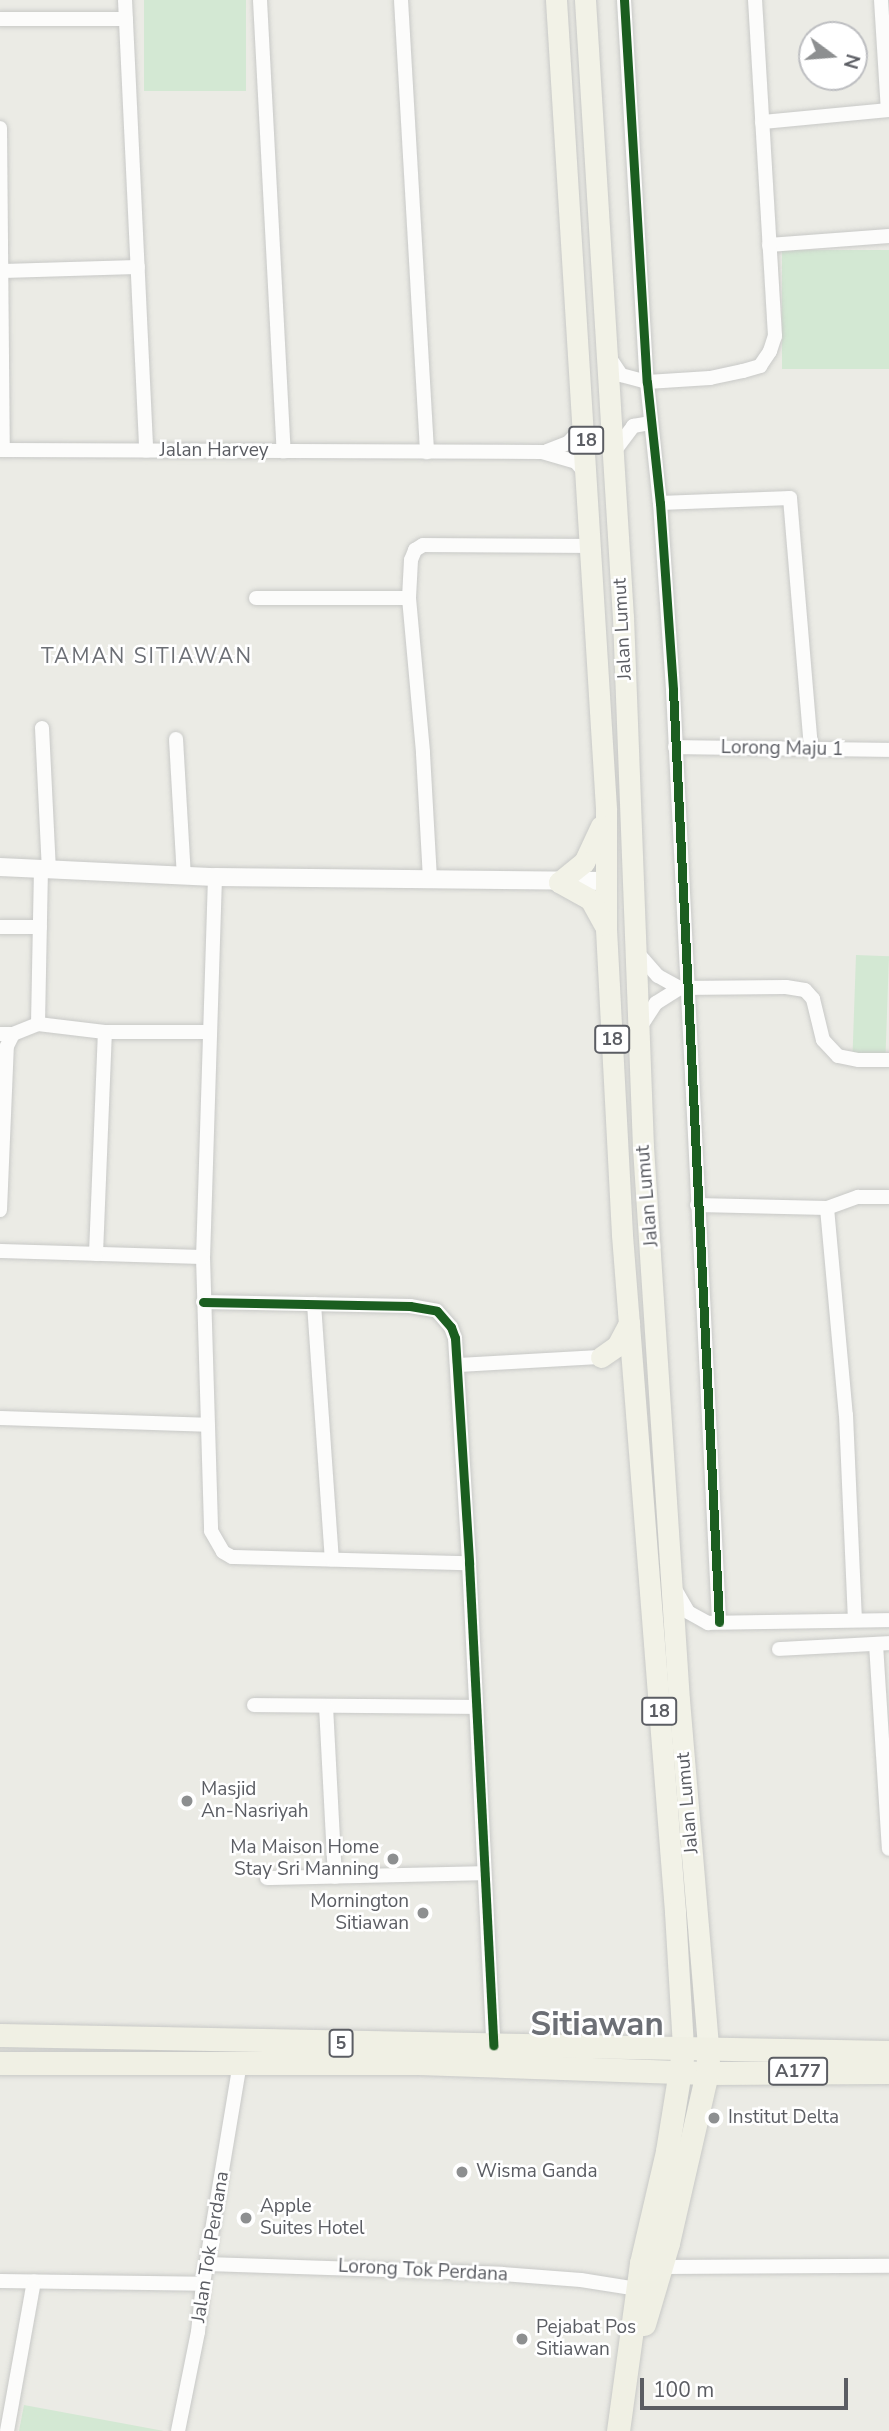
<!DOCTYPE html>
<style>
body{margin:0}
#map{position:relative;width:889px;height:2431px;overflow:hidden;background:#ebebe5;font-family:"Nunito Sans",sans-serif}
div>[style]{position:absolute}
.green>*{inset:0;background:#d3e8d3;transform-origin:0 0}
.roads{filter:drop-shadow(0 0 2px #c8c9c7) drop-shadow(0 0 2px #c8c9c7)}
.minor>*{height:14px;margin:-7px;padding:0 7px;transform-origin:7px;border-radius:7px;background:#fcfcfb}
.tertiary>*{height:18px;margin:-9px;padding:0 9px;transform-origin:9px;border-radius:9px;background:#fcfcfb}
.primary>*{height:21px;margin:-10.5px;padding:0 10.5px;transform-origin:10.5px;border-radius:10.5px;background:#f2f2e7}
.trunk>*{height:23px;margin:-11.5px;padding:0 11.5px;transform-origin:11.5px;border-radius:11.5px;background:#f0f0e4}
.cycleway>*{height:9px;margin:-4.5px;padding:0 4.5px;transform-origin:4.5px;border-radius:4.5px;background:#1b5e20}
.dots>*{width:19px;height:19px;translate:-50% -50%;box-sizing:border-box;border:4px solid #fff;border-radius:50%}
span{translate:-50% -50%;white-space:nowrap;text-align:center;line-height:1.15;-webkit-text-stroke:5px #fff;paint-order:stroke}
.shield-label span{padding:2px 5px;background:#fff;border:2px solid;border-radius:5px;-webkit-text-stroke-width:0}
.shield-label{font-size:18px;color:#5b5d63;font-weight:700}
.street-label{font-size:19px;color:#5b5d63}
.poi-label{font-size:19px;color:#5b5d63}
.left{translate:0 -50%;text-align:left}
.right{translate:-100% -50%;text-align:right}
.neighbourhood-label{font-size:21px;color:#6c6f75;letter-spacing:2px}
.town-label{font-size:33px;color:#6c6f75;font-weight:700}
.north{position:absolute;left:798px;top:21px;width:70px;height:70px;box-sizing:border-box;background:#fff;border:2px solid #bdbec1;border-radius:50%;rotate:106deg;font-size:19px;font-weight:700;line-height:28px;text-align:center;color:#5b5d63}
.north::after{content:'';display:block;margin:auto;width:24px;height:32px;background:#8d8f90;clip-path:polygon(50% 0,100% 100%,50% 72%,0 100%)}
.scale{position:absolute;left:640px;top:2378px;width:208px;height:32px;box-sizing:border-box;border:4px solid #5b5d63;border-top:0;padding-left:9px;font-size:21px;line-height:24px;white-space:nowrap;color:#5b5d63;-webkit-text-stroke:5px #fff;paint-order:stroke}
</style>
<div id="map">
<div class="green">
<div style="left:144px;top:0;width:102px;height:91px"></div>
<div style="left:889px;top:250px;width:119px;height:107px;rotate:90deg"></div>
<div style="left:856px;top:955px;width:33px;height:105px;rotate:2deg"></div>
<div style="clip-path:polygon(24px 2405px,164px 2431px,19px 2431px)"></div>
</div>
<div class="roads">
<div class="minor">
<div style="left:125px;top:0;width:451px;rotate:87.3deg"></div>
<div style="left:260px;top:0;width:452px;rotate:87deg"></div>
<div style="left:401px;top:0;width:453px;rotate:86.7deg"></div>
<div style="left:624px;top:0;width:383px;rotate:86.6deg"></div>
<div style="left:647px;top:382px;width:122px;rotate:83.9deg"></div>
<div style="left:660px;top:503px;width:187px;rotate:86deg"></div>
<div style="left:673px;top:690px;width:933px;rotate:87.17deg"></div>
<div style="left:881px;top:0;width:110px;rotate:86.4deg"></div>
<div style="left:0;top:19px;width:126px"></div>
<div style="left:762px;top:122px;width:128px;rotate:-5.4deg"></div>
<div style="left:0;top:128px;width:322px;rotate:89.5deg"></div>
<div style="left:769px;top:245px;width:120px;rotate:-4.3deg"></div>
<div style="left:2px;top:271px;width:136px;rotate:-1.7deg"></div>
<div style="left:609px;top:357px;width:22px;rotate:56deg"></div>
<div style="left:621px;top:375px;width:27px;rotate:15deg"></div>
<div style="left:647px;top:382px;width:63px;rotate:-3.6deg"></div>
<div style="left:710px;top:378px;width:34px;rotate:-12deg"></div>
<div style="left:743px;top:371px;width:18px;rotate:-16deg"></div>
<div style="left:760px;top:366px;width:18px;rotate:-56deg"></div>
<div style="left:770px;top:351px;width:16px;rotate:-72deg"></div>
<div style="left:775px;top:336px;width:337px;rotate:-93.4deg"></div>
<div style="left:0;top:450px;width:542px;rotate:0.21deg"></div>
<div style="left:542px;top:452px;width:35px;rotate:16deg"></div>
<div style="left:576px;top:462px;width:16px;rotate:50deg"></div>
<div style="left:547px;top:451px;width:22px;rotate:-21deg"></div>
<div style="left:568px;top:443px;width:23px;rotate:-47deg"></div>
<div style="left:613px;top:453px;width:34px;rotate:-53deg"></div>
<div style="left:633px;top:426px;width:17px;rotate:-10deg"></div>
<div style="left:660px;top:503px;width:130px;rotate:-2.2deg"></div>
<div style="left:790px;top:498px;width:252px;rotate:85.2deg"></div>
<div style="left:256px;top:598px;width:153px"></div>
<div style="left:42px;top:728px;width:141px;rotate:87.2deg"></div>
<div style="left:176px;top:739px;width:137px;rotate:86.7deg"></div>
<div style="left:675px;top:747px;width:214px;rotate:0.8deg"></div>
<div style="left:215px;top:877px;width:380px;rotate:91.8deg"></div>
<div style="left:203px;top:1257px;width:274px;rotate:88.3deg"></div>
<div style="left:211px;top:1531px;width:24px;rotate:60deg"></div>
<div style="left:223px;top:1552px;width:10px;rotate:29deg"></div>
<div style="left:232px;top:1557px;width:237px;rotate:1.5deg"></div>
<div style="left:430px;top:879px;width:127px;rotate:-93.2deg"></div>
<div style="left:423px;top:752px;width:155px;rotate:-95.2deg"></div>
<div style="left:409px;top:598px;width:38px;rotate:-87deg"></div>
<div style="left:411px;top:560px;width:11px;rotate:-68deg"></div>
<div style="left:415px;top:550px;width:9px;rotate:-32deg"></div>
<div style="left:423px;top:545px;width:168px;rotate:0.3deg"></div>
<div style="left:0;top:927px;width:40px"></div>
<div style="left:636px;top:951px;width:33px;rotate:49deg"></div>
<div style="left:658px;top:976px;width:25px;rotate:29deg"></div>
<div style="left:38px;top:1024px;width:156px;rotate:-88.9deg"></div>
<div style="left:639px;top:1029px;width:31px;rotate:-57deg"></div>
<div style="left:656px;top:1003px;width:28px;rotate:-32deg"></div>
<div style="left:680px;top:988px;width:106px;rotate:-0.5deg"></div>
<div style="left:786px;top:987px;width:19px;rotate:9deg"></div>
<div style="left:805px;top:990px;width:12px;rotate:48deg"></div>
<div style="left:813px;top:999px;width:42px;rotate:76.3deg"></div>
<div style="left:823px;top:1040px;width:22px;rotate:47deg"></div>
<div style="left:838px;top:1056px;width:21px;rotate:11deg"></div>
<div style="left:859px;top:1060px;width:30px"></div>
<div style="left:0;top:1034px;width:13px"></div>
<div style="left:13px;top:1034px;width:27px;rotate:-22deg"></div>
<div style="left:38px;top:1024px;width:67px;rotate:6.8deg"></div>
<div style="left:105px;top:1032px;width:104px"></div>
<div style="left:697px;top:1205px;width:130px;rotate:1.3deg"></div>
<div style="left:827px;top:1208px;width:33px;rotate:-20deg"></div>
<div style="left:858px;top:1197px;width:31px"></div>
<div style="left:827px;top:1208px;width:208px;rotate:84.8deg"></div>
<div style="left:846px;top:1415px;width:205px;rotate:87.5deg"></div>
<div style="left:0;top:1210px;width:164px;rotate:-87.6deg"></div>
<div style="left:7px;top:1046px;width:13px;rotate:-63deg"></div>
<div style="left:0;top:1251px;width:203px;rotate:1.7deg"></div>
<div style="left:96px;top:1254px;width:222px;rotate:-87.7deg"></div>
<div style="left:203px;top:1302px;width:207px;rotate:1.1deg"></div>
<div style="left:410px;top:1306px;width:27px;rotate:10deg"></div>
<div style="left:437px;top:1311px;width:21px;rotate:49deg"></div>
<div style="left:451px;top:1327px;width:12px;rotate:70deg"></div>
<div style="left:455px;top:1338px;width:225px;rotate:86.4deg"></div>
<div style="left:469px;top:1563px;width:483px;rotate:87.1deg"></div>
<div style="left:314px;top:1304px;width:256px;rotate:86deg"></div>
<div style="left:457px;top:1365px;width:144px;rotate:-3.2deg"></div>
<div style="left:0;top:1418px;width:207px;rotate:1.9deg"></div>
<div style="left:676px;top:1591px;width:24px;rotate:60deg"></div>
<div style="left:688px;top:1612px;width:23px;rotate:29deg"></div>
<div style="left:708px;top:1623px;width:181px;rotate:-0.9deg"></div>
<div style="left:876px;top:1644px;width:205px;rotate:86.4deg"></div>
<div style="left:779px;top:1649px;width:110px;rotate:-3.1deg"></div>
<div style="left:254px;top:1705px;width:222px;rotate:0.5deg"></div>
<div style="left:326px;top:1706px;width:171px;rotate:87deg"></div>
<div style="left:267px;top:1878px;width:217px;rotate:-1.3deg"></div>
<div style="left:207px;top:2264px;width:295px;rotate:1.9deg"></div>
<div style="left:502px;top:2274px;width:79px;rotate:4.3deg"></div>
<div style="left:581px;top:2280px;width:58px;rotate:9deg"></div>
<div style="left:661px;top:2267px;width:228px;rotate:-0.3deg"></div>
<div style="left:0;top:2281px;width:203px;rotate:0.8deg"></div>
<div style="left:7px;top:2431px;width:152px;rotate:-79.8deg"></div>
<div style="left:178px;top:2431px;width:101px;rotate:-78.6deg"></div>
<div style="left:198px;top:2332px;width:48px;rotate:-84.1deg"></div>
<div style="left:203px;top:2284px;width:224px;rotate:-80.5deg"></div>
</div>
<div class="tertiary">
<div style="left:0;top:867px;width:215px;rotate:2.7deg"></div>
<div style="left:215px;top:877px;width:391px;rotate:0.6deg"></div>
</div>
<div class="primary">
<div style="left:556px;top:0;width:811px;rotate:86.46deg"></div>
<div style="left:606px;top:809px;width:120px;rotate:90deg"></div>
<div style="left:606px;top:929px;width:306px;rotate:87deg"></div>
<div style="left:622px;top:1235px;width:679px;rotate:85.52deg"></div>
<div style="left:675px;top:1912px;width:136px;rotate:86.6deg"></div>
<div style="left:585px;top:0;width:618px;rotate:86.48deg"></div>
<div style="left:623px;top:617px;width:530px;rotate:87.84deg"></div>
<div style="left:643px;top:1147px;width:554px;rotate:86.28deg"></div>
<div style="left:679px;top:1700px;width:349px;rotate:85.2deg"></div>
<div style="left:601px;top:826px;width:40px;rotate:115deg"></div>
<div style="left:584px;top:862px;width:32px;rotate:141deg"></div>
<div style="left:559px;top:882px;width:35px;rotate:29deg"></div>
<div style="left:590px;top:899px;width:29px;rotate:61deg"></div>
<div style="left:601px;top:1357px;width:19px;rotate:-35deg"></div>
<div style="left:617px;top:1346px;width:26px;rotate:-62deg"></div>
</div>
<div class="trunk">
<div style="left:0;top:2035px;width:889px;rotate:1.1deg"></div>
<div style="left:0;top:2063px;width:419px"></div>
<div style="left:419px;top:2063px;width:288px;rotate:2deg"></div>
<div style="left:707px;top:2073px;width:182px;rotate:-0.3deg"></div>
<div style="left:644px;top:2324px;width:84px;rotate:-73.5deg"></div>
<div style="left:668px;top:2243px;width:174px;rotate:-77.1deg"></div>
<div style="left:707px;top:2073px;width:15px;rotate:-86deg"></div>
<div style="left:618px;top:2431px;width:170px;rotate:-82.2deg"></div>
<div style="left:641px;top:2263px;width:115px;rotate:-76.9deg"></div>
<div style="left:667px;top:2151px;width:94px;rotate:-80.8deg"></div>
</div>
</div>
<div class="cycleway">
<div style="left:624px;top:0;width:383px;rotate:86.6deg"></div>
<div style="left:647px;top:382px;width:122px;rotate:83.9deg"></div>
<div style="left:660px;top:503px;width:187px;rotate:86deg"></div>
<div style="left:673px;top:690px;width:933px;rotate:87.17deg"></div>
<div style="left:203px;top:1302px;width:207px;rotate:1.1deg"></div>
<div style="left:410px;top:1306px;width:27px;rotate:10deg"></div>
<div style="left:437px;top:1311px;width:21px;rotate:49deg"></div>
<div style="left:451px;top:1327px;width:12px;rotate:70deg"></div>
<div style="left:455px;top:1338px;width:225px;rotate:86.4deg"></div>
<div style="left:469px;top:1563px;width:483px;rotate:87.1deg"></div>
</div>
<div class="dots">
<div style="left:187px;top:1801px;background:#8d8f90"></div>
<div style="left:393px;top:1859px;background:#8d8f90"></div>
<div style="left:423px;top:1913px;background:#8d8f90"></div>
<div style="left:714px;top:2118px;background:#8d8f90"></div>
<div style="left:462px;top:2172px;background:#8d8f90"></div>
<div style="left:246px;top:2218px;background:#8d8f90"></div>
<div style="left:522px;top:2339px;background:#8d8f90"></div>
</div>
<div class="shield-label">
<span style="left:586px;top:440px">18</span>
<span style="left:612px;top:1039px">18</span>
<span style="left:659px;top:1711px">18</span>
<span style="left:341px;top:2043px">5</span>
<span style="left:798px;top:2071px">A177</span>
</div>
<div class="street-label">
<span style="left:214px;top:451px">Jalan Harvey</span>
<span style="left:623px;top:629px;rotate:-93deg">Jalan Lumut</span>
<span style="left:782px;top:749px;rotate:1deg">Lorong Maju 1</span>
<span style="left:648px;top:1196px;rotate:-95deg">Jalan Lumut</span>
<span style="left:688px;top:1803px;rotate:-95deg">Jalan Lumut</span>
<span style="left:211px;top:2247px;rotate:-81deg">Jalan Tok Perdana</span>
<span style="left:423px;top:2271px;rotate:3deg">Lorong Tok Perdana</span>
</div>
<div class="poi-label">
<span class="left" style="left:201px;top:1801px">Masjid<br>An-Nasriyah</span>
<span class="right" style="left:379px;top:1859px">Ma Maison Home<br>Stay Sri Manning</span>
<span class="right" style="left:409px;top:1913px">Mornington<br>Sitiawan</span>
<span class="left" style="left:728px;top:2118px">Institut Delta</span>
<span class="left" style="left:476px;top:2172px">Wisma Ganda</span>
<span class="left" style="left:260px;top:2218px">Apple<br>Suites Hotel</span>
<span class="left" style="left:536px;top:2339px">Pejabat Pos<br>Sitiawan</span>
</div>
<div class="neighbourhood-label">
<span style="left:147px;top:656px">TAMAN SITIAWAN</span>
</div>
<div class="town-label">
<span style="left:597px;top:2025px">Sitiawan</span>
</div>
<div class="north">N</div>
<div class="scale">100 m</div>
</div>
